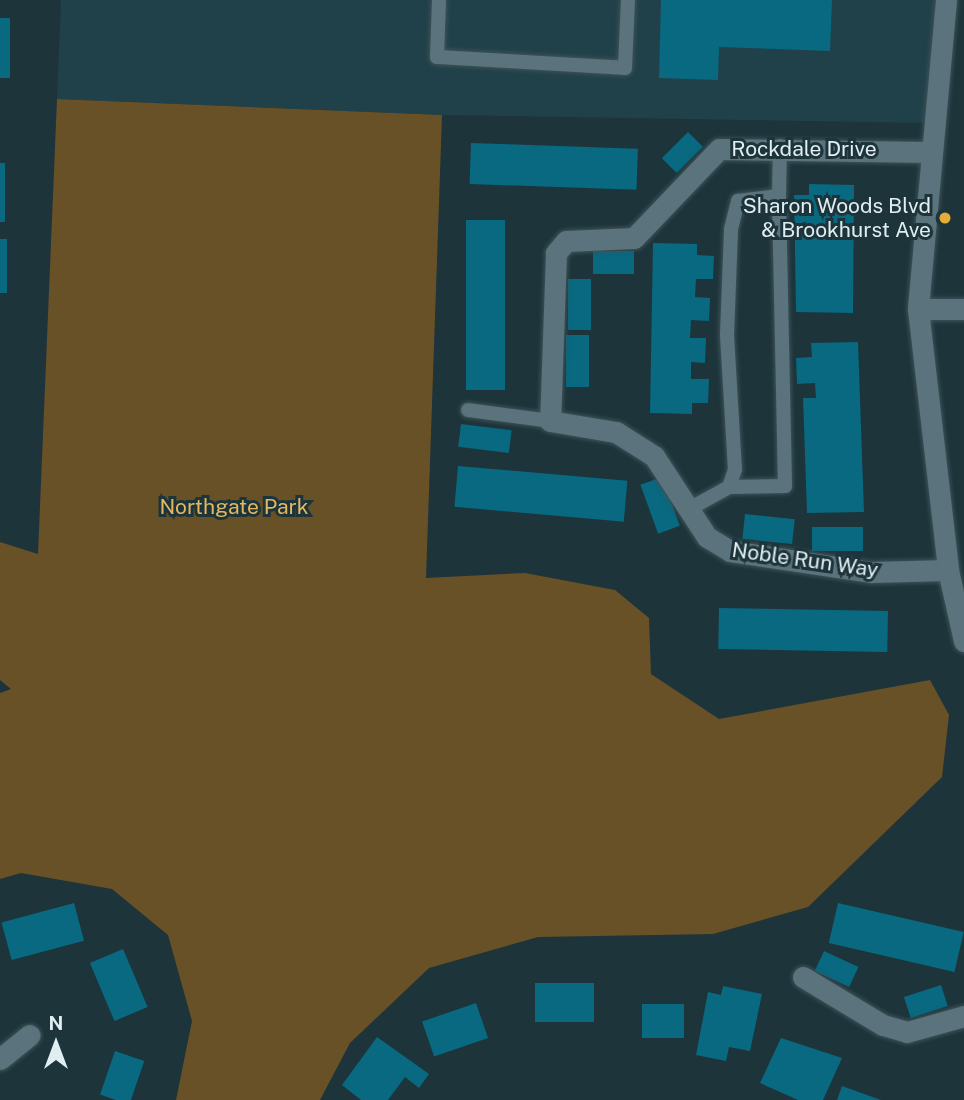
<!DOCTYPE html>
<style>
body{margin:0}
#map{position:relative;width:964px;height:1100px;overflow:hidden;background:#1d343b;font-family:"Public Sans",sans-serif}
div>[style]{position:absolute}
.built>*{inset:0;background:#21414a}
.green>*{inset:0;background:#685127}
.building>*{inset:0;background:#086981;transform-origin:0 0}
.roads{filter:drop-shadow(0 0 2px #3e5258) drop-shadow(0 0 2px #3e5258)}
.lane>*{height:14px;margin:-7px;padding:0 7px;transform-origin:7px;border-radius:7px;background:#5b737c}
.street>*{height:21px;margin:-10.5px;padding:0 10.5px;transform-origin:10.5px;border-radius:10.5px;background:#5b737c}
.secondary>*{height:21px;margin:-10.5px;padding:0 10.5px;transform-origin:10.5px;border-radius:10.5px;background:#5b737c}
.dots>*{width:19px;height:19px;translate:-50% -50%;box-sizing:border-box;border:4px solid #1d343b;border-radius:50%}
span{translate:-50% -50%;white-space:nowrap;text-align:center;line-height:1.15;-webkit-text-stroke:6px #1d343b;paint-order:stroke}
.street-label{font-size:21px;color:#e0eef2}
.poi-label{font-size:21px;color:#e0eef2}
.right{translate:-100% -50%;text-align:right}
.park-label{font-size:21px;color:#e4b761}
.north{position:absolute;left:21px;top:1009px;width:70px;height:70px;-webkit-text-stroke:5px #1d343b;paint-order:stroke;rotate:0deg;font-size:19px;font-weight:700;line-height:28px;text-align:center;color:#e0eef2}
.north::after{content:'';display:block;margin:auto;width:24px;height:32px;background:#e0eef2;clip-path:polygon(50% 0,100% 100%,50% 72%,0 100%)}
</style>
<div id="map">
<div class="built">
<div style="clip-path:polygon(61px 0,945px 0,928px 123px,442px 115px,57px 99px)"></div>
</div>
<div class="green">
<div style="clip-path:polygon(57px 99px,442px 115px,426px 578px,525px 573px,615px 590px,649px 618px,651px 674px,719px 719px,930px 680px,949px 715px,942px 777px,808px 907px,713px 934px,538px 937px,429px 968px,350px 1043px,320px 1100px,176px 1100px,192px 1021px,168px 935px,112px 889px,21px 873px,0 879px,0 693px,11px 689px,0 680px,0 542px,38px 554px)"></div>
</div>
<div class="building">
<div style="clip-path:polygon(661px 0,832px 0,830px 51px,719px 47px,718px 80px,659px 78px)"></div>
<div style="left:0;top:18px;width:10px;height:60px"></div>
<div style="left:688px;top:132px;width:21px;height:37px;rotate:45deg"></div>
<div style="left:471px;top:143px;width:167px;height:41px;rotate:2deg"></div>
<div style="left:0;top:163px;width:5px;height:59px"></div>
<div style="clip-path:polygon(809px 184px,854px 185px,853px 313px,796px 312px,794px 195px,809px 195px)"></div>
<div style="left:466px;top:220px;width:39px;height:170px"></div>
<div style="left:0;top:239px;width:7px;height:54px"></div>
<div style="clip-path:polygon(653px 243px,697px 244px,697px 255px,714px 256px,713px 279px,696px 279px,695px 297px,710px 298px,709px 321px,691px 320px,690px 338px,706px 338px,705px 363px,691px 362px,691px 379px,709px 379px,708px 403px,692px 403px,692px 414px,650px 413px)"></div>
<div style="left:593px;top:251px;width:41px;height:23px"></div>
<div style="left:568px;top:279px;width:23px;height:51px"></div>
<div style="left:566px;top:335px;width:23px;height:52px"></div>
<div style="clip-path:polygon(858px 342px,864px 512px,807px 513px,803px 398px,816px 398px,815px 383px,797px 384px,796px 358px,812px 357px,811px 343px)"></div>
<div style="left:461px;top:424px;width:51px;height:23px;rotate:7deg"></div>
<div style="left:458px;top:466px;width:170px;height:41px;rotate:5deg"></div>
<div style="left:662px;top:477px;width:52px;height:23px;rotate:70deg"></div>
<div style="left:745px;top:514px;width:50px;height:25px;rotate:6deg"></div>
<div style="left:812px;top:527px;width:51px;height:24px"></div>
<div style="left:719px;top:608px;width:169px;height:41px;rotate:1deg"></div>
<div style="left:74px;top:903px;width:39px;height:75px;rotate:75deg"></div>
<div style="left:838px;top:903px;width:129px;height:41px;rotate:13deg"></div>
<div style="left:123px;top:949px;width:63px;height:36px;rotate:67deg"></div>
<div style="left:824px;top:951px;width:38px;height:22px;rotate:25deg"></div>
<div style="left:535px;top:983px;width:59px;height:39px"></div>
<div style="left:941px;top:985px;width:22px;height:39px;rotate:72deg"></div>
<div style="clip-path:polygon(723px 986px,762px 994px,750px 1051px,729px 1047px,726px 1061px,696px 1055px,708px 992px,721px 995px)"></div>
<div style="left:476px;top:1003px;width:37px;height:57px;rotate:71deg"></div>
<div style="left:642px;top:1004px;width:42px;height:34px"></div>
<div style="clip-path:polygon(377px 1037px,429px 1074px,419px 1088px,405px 1077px,388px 1100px,361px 1100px,342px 1085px)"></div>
<div style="clip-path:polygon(781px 1038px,842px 1058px,823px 1100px,798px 1100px,760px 1083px)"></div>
<div style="left:115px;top:1051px;width:31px;height:46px;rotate:19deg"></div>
<div style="clip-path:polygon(842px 1086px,881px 1100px,837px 1100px)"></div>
</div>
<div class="roads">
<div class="lane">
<div style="left:439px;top:0;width:57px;rotate:92deg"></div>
<div style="left:437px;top:57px;width:188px;rotate:3.3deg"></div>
<div style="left:625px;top:68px;width:68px;rotate:-87.5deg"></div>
<div style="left:468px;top:410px;width:83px;rotate:7.6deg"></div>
<div style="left:729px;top:487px;width:56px;rotate:-1deg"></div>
<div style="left:785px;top:486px;width:290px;rotate:-91.2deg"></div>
<div style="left:689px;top:509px;width:46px;rotate:-28.8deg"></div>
<div style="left:729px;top:487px;width:18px;rotate:-71deg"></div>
<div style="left:735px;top:470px;width:135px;rotate:-93.4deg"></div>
<div style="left:727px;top:335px;width:106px;rotate:-87.8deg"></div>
<div style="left:731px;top:229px;width:29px;rotate:-76deg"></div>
<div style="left:738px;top:201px;width:41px;rotate:-7deg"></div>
<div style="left:779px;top:196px;width:50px;rotate:-88.9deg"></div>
</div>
<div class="street">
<div style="left:929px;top:152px;width:210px;rotate:-179.2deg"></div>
<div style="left:719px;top:149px;width:123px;rotate:133.7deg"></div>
<div style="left:634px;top:238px;width:68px;rotate:177.5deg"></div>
<div style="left:566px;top:241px;width:16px;rotate:130deg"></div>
<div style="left:556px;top:253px;width:168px;rotate:92deg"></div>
<div style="left:550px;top:421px;width:67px;rotate:9.5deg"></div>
<div style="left:616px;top:432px;width:45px;rotate:32.3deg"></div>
<div style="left:654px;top:456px;width:97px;rotate:56.8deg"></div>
<div style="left:707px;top:537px;width:27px;rotate:31deg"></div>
<div style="left:730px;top:551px;width:143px;rotate:8.5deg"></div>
<div style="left:871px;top:572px;width:77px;rotate:-1.5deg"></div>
<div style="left:918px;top:309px;width:46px"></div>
<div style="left:803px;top:977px;width:93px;rotate:31deg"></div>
<div style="left:883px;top:1025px;width:25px;rotate:16deg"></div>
<div style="left:907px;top:1032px;width:59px;rotate:-15.7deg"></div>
<div style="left:0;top:1059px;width:38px;rotate:-39deg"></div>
</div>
<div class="secondary">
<div style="left:946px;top:0;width:310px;rotate:95.2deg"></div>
<div style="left:918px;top:309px;width:263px;rotate:83.4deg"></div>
<div style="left:948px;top:570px;width:73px;rotate:77.3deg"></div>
</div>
</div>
<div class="dots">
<div style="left:945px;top:218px;background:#e5ad36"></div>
</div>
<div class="street-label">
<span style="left:804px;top:149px">Rockdale Drive</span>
<span style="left:805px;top:560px;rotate:8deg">Noble Run Way</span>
</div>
<div class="poi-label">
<span class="right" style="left:931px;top:218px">Sharon Woods Blvd<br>&amp; Brookhurst Ave</span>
</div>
<div class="park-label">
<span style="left:234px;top:507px">Northgate Park</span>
</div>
<div class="north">N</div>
</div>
